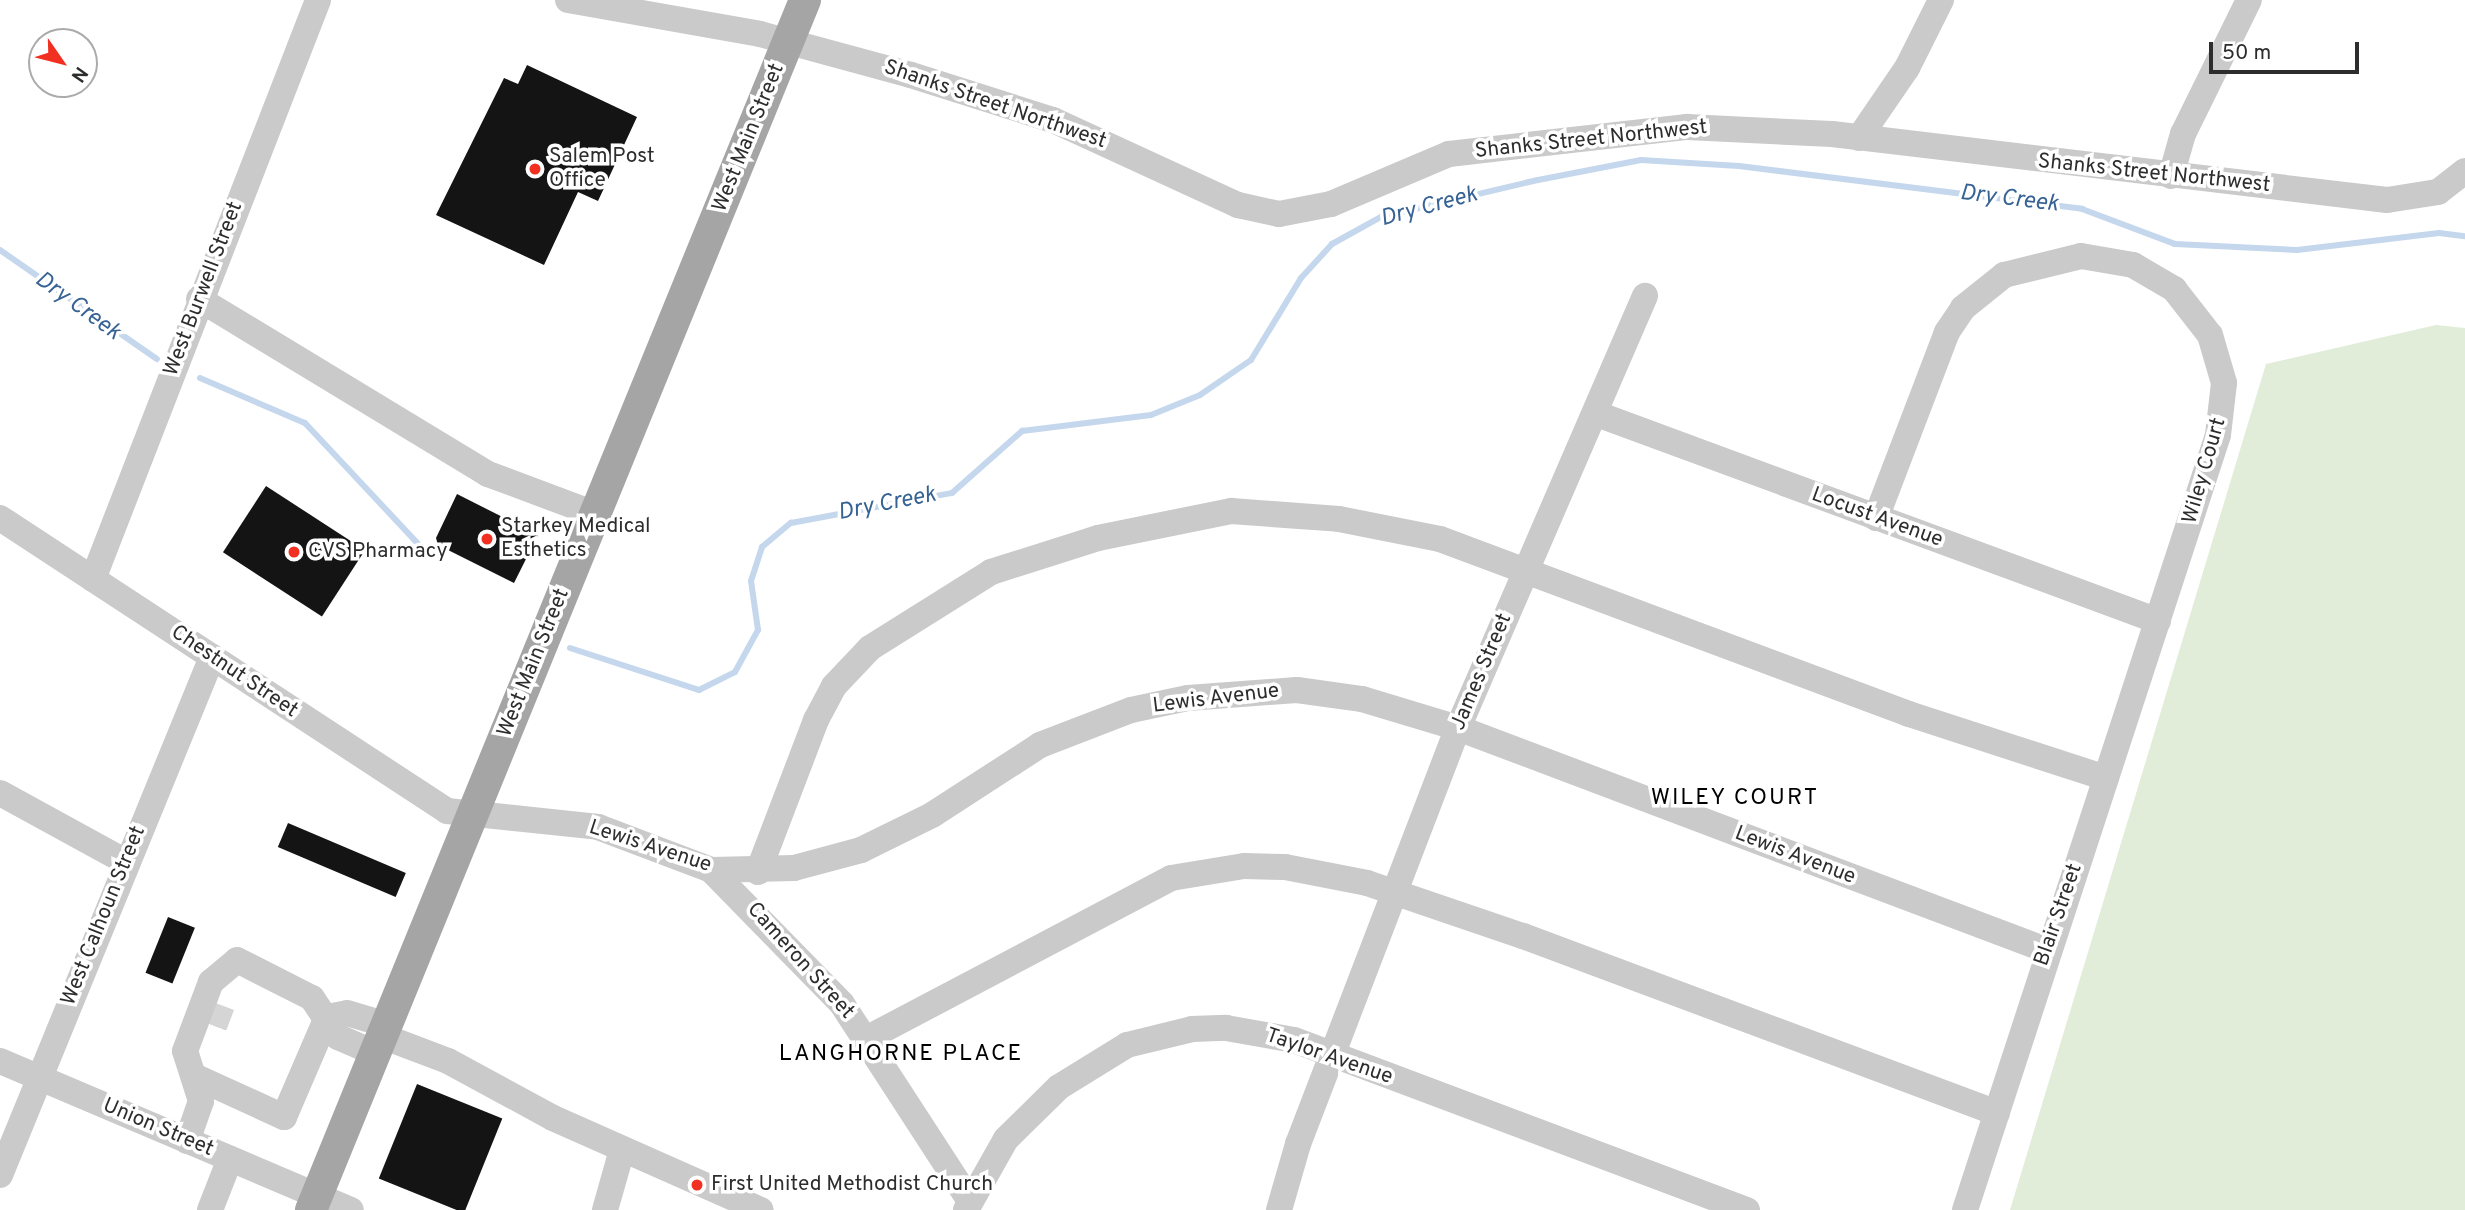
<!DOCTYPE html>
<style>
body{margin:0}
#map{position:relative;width:2465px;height:1210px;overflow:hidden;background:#fff;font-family:Overpass,sans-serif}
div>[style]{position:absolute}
.green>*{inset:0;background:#e1ecd9}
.stream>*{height:6px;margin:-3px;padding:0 3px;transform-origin:3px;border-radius:3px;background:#c4d7ed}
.building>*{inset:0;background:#141414;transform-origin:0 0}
.minor-tunnel>*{height:26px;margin-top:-13px;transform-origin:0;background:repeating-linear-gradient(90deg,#d5d5d5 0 26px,transparent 0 39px)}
.minor>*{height:26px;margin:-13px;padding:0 13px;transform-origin:13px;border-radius:13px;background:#cacaca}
.major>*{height:32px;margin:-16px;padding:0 16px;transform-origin:16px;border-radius:16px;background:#a5a5a5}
.dots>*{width:19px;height:19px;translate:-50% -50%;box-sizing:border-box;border:4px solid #fff;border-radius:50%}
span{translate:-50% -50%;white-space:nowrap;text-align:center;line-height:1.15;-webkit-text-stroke:7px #fff;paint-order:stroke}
.street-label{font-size:21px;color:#2d2d2d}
.poi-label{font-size:21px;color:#2d2d2d}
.left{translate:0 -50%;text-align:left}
.water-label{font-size:23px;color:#366294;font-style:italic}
.neighbourhood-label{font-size:23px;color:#000;letter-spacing:2px}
.north{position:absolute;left:28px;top:28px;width:70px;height:70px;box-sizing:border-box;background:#fff;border:2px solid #ababab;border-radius:50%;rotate:125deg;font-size:19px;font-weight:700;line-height:28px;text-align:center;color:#2d2d2d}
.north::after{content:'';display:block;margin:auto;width:24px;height:32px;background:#f13022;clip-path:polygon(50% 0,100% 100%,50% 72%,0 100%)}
.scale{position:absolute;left:2209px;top:42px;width:150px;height:32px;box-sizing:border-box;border:4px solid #2d2d2d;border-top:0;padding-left:9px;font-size:21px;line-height:24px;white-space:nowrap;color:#2d2d2d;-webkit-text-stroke:5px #fff;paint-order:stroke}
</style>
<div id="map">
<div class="green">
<div style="clip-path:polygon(2436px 325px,2465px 328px,2465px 1210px,2010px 1210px,2266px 364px)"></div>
</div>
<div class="stream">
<div style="left:0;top:250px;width:191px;rotate:34.8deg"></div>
<div style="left:200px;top:378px;width:114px;rotate:23.2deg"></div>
<div style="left:305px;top:423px;width:171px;rotate:46.9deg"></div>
<div style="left:570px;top:648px;width:136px;rotate:18deg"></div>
<div style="left:699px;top:690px;width:40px;rotate:-26.6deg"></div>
<div style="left:735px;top:672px;width:48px;rotate:-61.3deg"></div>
<div style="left:758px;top:630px;width:49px;rotate:-98.1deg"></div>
<div style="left:751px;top:581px;width:36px;rotate:-72deg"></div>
<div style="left:762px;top:547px;width:38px;rotate:-40deg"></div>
<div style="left:791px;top:523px;width:164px;rotate:-10.6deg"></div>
<div style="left:952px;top:493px;width:94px;rotate:-41.5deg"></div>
<div style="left:1022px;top:431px;width:130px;rotate:-7.1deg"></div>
<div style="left:1151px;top:415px;width:53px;rotate:-22.2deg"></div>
<div style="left:1200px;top:395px;width:62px;rotate:-34.5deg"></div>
<div style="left:1251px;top:360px;width:96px;rotate:-58.6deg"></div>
<div style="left:1301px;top:278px;width:46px;rotate:-47.6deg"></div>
<div style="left:1332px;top:244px;width:56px;rotate:-28.9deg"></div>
<div style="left:1381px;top:217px;width:161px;rotate:-13.3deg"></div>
<div style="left:1538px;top:180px;width:105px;rotate:-11deg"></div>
<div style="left:1641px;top:160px;width:98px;rotate:3.5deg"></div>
<div style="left:1739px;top:166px;width:346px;rotate:7.1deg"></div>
<div style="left:2082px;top:209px;width:99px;rotate:20.6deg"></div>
<div style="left:2175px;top:244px;width:122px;rotate:2.8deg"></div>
<div style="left:2297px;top:250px;width:143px;rotate:-6.8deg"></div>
<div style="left:2439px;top:233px;width:26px;rotate:7deg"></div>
</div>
<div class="building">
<div style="clip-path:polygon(527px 65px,637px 117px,598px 201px,578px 192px,544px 265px,436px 215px,504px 78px,518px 84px)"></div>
<div style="left:266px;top:486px;width:118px;height:79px;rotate:33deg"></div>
<div style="clip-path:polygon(457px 494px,538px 535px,514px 583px,438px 545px,436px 538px)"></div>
<div style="left:288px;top:823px;width:128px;height:26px;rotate:23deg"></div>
<div style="left:168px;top:917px;width:29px;height:60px;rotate:22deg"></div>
<div style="left:417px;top:1084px;width:92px;height:102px;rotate:22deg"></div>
</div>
<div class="minor-tunnel">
<div style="left:214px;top:1026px;width:22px;rotate:-69deg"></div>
</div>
<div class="minor">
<div style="left:568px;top:0;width:195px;rotate:10deg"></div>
<div style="left:760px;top:34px;width:156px;rotate:15.2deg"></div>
<div style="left:911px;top:75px;width:149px;rotate:17.6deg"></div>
<div style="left:1053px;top:120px;width:204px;rotate:24.7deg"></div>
<div style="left:1238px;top:205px;width:42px;rotate:12.4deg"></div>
<div style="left:1279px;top:214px;width:53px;rotate:-10.9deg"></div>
<div style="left:1331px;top:204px;width:128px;rotate:-23deg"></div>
<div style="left:1449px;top:154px;width:240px;rotate:-6.5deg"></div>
<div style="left:1687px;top:127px;width:145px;rotate:2.8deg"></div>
<div style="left:1832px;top:134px;width:559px;rotate:6.78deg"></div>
<div style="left:2387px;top:200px;width:52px;rotate:-8.9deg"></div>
<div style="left:2438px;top:192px;width:34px;rotate:-38deg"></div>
<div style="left:1859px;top:138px;width:85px;rotate:-55.6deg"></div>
<div style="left:1907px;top:68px;width:76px;rotate:-63.4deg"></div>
<div style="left:2171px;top:176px;width:44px;rotate:-74.1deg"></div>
<div style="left:2183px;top:134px;width:149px;rotate:-63.8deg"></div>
<div style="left:199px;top:299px;width:338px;rotate:31.2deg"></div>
<div style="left:488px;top:474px;width:114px;rotate:20.5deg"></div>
<div style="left:1597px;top:414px;width:598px;rotate:20.25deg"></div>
<div style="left:0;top:518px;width:534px;rotate:33.24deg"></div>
<div style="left:447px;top:811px;width:152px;rotate:6deg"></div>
<div style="left:598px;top:827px;width:121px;rotate:20.8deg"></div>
<div style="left:711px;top:870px;width:83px;rotate:-1.4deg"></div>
<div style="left:794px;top:868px;width:69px;rotate:-15deg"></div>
<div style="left:861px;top:850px;width:79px;rotate:-26.2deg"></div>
<div style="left:932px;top:815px;width:129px;rotate:-32.9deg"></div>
<div style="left:1040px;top:745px;width:97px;rotate:-21deg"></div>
<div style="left:1131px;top:710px;width:58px;rotate:-11.9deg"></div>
<div style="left:1188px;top:698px;width:109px;rotate:-4.2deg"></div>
<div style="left:1297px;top:690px;width:66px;rotate:7.9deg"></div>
<div style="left:1362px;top:699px;width:100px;rotate:16.8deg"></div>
<div style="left:1458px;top:728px;width:629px;rotate:20.68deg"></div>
<div style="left:1876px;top:518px;width:199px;rotate:-69.1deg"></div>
<div style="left:1947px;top:332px;width:29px;rotate:-56deg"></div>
<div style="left:1963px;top:308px;width:53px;rotate:-38.8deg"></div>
<div style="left:2004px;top:275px;width:79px;rotate:-13.9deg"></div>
<div style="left:2081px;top:256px;width:53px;rotate:9.8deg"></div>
<div style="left:2133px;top:265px;width:48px;rotate:30.3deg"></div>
<div style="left:2174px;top:289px;width:58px;rotate:52deg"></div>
<div style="left:2210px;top:335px;width:50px;rotate:73.7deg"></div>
<div style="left:2224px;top:383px;width:52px;rotate:96.6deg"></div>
<div style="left:2218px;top:435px;width:815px;rotate:108.08deg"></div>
<div style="left:93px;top:579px;width:621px;rotate:-68.76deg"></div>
<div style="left:0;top:793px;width:144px;rotate:28.7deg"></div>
<div style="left:711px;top:870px;width:187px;rotate:45.6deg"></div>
<div style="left:842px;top:1004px;width:235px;rotate:57deg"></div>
<div style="left:758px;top:872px;width:163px;rotate:-69.1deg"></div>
<div style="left:816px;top:720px;width:38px;rotate:-62deg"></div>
<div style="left:834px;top:686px;width:52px;rotate:-46.5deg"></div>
<div style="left:870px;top:648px;width:143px;rotate:-32.1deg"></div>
<div style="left:991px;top:572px;width:112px;rotate:-17.6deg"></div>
<div style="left:1098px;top:538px;width:136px;rotate:-11.5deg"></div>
<div style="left:1231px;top:511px;width:108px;rotate:4.2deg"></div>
<div style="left:1339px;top:519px;width:103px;rotate:11.2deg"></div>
<div style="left:1440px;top:539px;width:501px;rotate:20.46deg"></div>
<div style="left:1909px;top:714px;width:207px;rotate:18deg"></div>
<div style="left:327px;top:1017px;width:20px;rotate:-11deg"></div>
<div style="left:347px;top:1013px;width:42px;rotate:16.7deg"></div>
<div style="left:382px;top:1036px;width:71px;rotate:20.7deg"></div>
<div style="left:448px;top:1061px;width:119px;rotate:28.5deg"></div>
<div style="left:553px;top:1118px;width:227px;rotate:23.9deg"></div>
<div style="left:866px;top:1039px;width:345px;rotate:-27.8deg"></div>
<div style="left:1171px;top:878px;width:74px;rotate:-9.3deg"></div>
<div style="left:1244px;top:866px;width:41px;rotate:1.4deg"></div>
<div style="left:1285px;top:867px;width:84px;rotate:11deg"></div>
<div style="left:1367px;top:883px;width:165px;rotate:18.8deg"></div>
<div style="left:1523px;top:936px;width:506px;rotate:20.48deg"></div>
<div style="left:0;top:1061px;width:381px;rotate:23deg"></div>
<div style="left:194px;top:1076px;width:99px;rotate:24.5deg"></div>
<div style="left:284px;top:1117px;width:109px;rotate:-66.7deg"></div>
<div style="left:187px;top:1141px;width:42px;rotate:-70.7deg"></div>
<div style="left:201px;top:1101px;width:52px;rotate:-107.7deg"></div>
<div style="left:185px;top:1051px;width:74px;rotate:-69.4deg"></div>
<div style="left:211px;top:982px;width:34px;rotate:-40deg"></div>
<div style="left:237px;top:960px;width:84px;rotate:26.9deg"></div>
<div style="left:312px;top:998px;width:47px;rotate:56.3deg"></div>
<div style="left:338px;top:1037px;width:40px;rotate:23.4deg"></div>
<div style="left:0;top:1175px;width:560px;rotate:-67.74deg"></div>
<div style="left:210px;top:1210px;width:55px;rotate:-68.6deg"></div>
<div style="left:605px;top:1210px;width:62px;rotate:-74.2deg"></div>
<div style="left:966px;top:1210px;width:81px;rotate:-60.6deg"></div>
<div style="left:1006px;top:1139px;width:74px;rotate:-44.5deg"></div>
<div style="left:1059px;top:1087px;width:80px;rotate:-31.7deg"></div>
<div style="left:1127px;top:1045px;width:67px;rotate:-13.8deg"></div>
<div style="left:1192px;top:1029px;width:34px;rotate:-2deg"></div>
<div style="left:1226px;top:1028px;width:69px;rotate:10deg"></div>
<div style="left:1294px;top:1040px;width:484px;rotate:20.6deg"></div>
<div style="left:1279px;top:1210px;width:69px;rotate:-73.9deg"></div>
<div style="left:1298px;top:1144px;width:446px;rotate:-69deg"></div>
<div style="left:1458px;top:728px;width:471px;rotate:-66.6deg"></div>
</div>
<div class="major">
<div style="left:311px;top:1210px;width:1307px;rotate:-67.79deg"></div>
</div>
<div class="dots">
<div style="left:535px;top:169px;background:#f13022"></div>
<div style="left:487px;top:539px;background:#f13022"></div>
<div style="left:294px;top:552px;background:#f13022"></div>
<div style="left:697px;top:1185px;background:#f13022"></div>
</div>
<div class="street-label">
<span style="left:995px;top:105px;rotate:19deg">Shanks Street Northwest</span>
<span style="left:749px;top:138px;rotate:-68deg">West Main Street</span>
<span style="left:1591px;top:140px;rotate:-6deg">Shanks Street Northwest</span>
<span style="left:2154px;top:174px;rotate:6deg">Shanks Street Northwest</span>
<span style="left:204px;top:289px;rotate:-69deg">West Burwell Street</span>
<span style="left:2205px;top:471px;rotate:-74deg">Wiley Court</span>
<span style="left:1877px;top:518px;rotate:20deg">Locust Avenue</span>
<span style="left:534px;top:663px;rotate:-68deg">West Main Street</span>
<span style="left:234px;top:672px;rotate:34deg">Chestnut Street</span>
<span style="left:1482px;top:672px;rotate:-67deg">James Street</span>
<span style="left:1216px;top:699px;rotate:-7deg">Lewis Avenue</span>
<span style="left:650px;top:847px;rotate:18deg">Lewis Avenue</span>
<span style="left:1795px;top:856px;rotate:21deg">Lewis Avenue</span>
<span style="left:2059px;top:915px;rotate:-71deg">Blair Street</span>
<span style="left:104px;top:916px;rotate:-68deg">West Calhoun Street</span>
<span style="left:800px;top:961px;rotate:48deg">Cameron Street</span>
<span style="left:1329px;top:1057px;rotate:19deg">Taylor Avenue</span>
<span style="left:158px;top:1128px;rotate:23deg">Union Street</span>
</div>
<div class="poi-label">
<span class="left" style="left:549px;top:169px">Salem Post<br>Office</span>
<span class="left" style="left:501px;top:539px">Starkey Medical<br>Esthetics</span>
<span class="left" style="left:308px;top:552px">CVS Pharmacy</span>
<span class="left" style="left:711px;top:1185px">First United Methodist Church</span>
</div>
<div class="water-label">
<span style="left:2009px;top:200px;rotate:7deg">Dry Creek</span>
<span style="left:1429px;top:208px;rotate:-15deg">Dry Creek</span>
<span style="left:77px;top:307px;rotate:36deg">Dry Creek</span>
<span style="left:887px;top:505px;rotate:-11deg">Dry Creek</span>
</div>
<div class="neighbourhood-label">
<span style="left:1735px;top:799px">WILEY COURT</span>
<span style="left:901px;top:1055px">LANGHORNE PLACE</span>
</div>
<div class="north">N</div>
<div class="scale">50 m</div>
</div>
